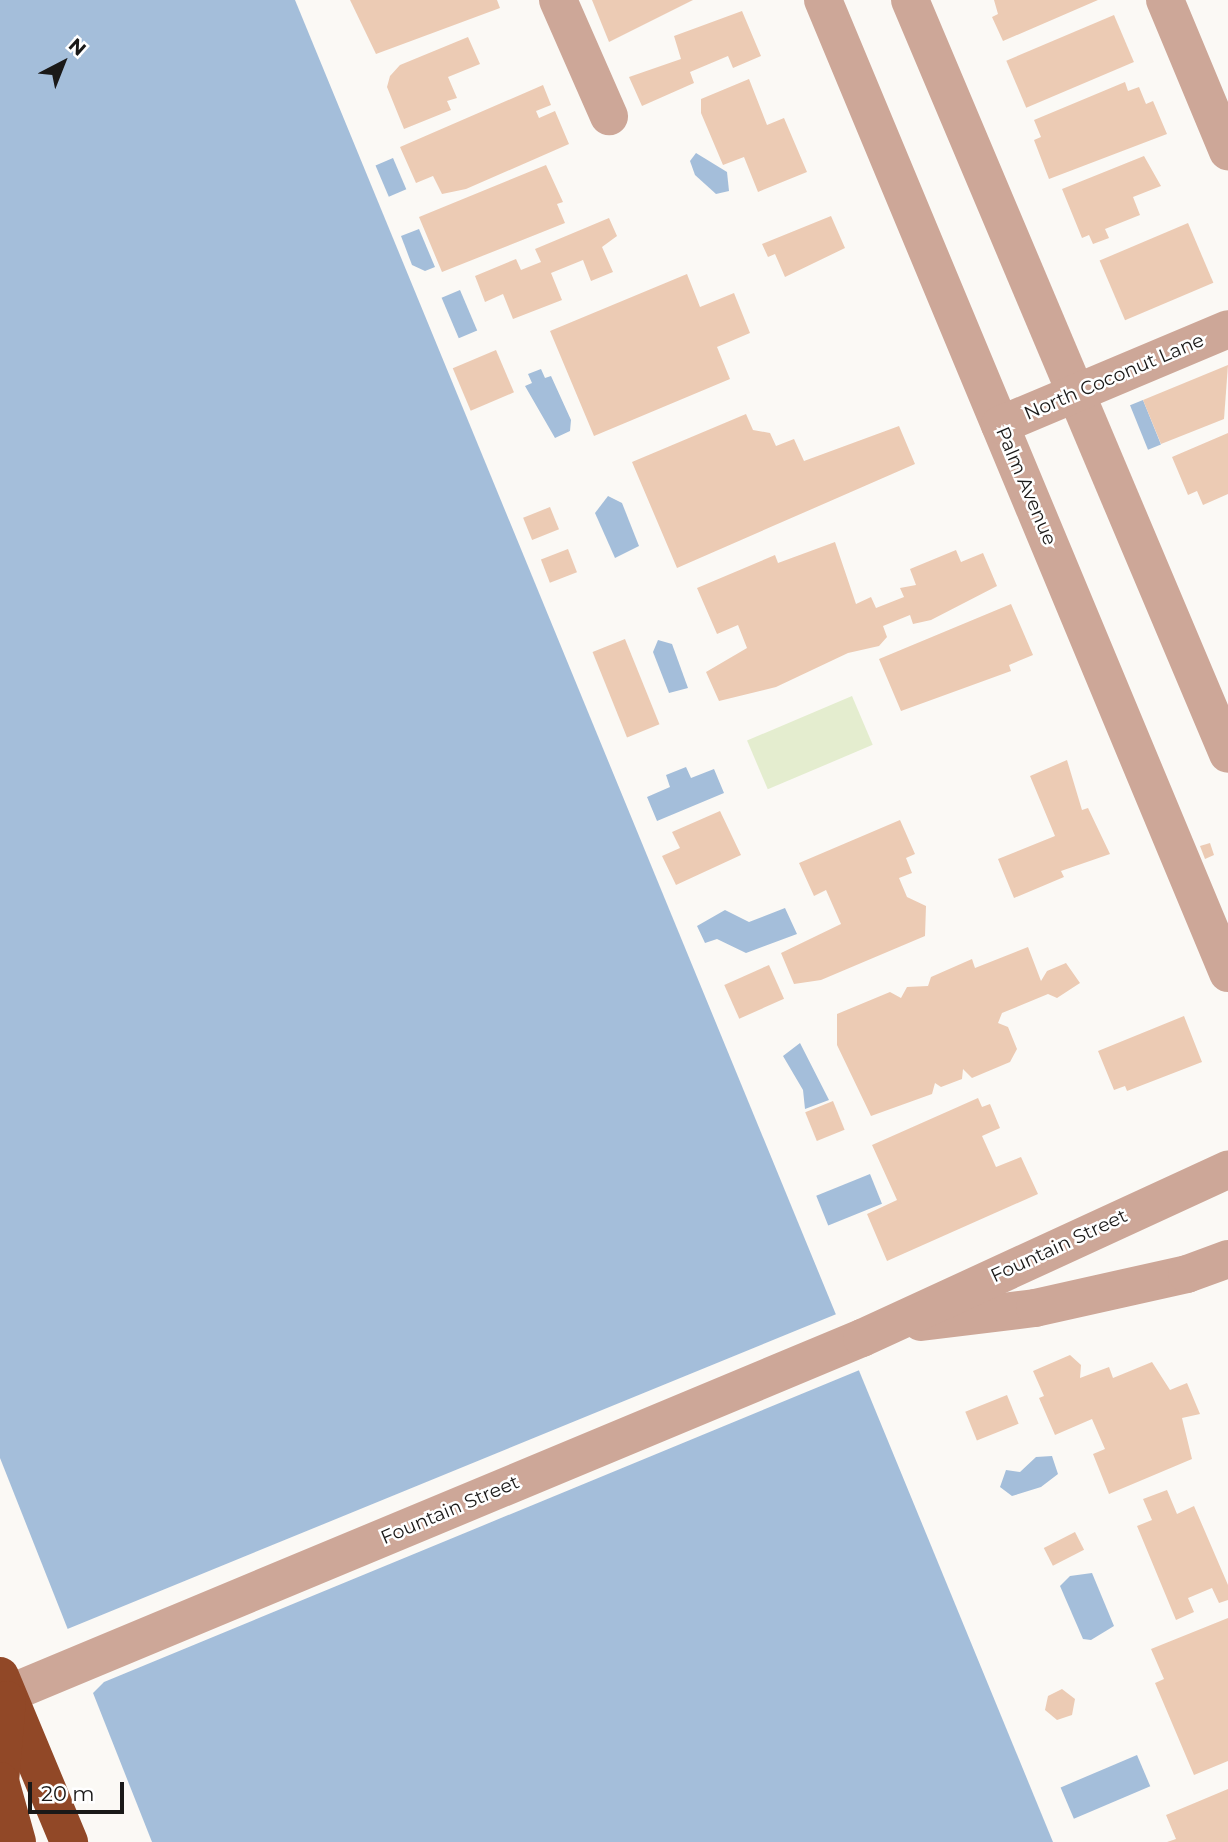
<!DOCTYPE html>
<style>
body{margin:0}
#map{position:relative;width:1228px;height:1842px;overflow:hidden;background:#fbf9f5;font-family:Montserrat,sans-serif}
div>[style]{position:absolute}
.green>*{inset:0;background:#e4edcf;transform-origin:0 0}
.water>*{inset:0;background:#a4beda;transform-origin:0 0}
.pier>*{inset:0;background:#fbf9f5}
.building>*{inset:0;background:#eccbb4;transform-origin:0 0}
.minor>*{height:38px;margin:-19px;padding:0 19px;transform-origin:19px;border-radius:19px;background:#cda798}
.highway>*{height:38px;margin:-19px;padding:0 19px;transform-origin:19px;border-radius:19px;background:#914827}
span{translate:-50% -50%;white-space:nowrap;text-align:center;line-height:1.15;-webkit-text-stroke:5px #fff;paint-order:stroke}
.street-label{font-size:19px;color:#1a1918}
.north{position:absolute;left:28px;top:28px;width:70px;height:70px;-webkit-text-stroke:5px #fff;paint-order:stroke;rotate:42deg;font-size:19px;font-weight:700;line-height:28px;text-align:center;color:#1a1918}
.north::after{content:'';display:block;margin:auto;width:24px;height:32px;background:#1a1918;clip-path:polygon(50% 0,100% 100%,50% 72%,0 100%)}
.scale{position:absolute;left:28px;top:1782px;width:96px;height:32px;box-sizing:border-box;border:4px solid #1a1918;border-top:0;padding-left:9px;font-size:21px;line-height:24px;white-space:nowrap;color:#1a1918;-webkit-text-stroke:5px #fff;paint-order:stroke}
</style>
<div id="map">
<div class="green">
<div style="left:852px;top:696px;width:53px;height:114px;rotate:67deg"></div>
</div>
<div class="water">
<div style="clip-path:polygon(0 0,295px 0,1053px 1842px,152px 1842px,0 1458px)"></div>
<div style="clip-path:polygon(696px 153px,727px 172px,729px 191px,716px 194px,695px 175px,690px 161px)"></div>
<div style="left:393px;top:158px;width:34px;height:19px;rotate:67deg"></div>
<div style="clip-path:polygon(419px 229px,435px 267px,425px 271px,412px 265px,401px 236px)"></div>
<div style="left:460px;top:290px;width:44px;height:20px;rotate:67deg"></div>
<div style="clip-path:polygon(541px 369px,545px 378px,551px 376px,571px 420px,570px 431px,555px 438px,525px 386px,532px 383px,528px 374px)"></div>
<div style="left:1143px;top:400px;width:48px;height:14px;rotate:68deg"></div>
<div style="clip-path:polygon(608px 496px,622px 503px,639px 546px,615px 558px,595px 513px)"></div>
<div style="clip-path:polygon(658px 640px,672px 644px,688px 688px,669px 693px,653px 652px)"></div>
<div style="clip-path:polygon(686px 767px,691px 778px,714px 769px,724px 793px,657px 821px,647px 797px,670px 787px,666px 775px)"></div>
<div style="clip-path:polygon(785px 908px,797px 934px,746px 953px,717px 939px,705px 943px,697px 926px,725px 910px,749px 922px)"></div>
<div style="clip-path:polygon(800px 1043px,829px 1100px,805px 1109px,803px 1090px,783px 1056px)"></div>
<div style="left:870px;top:1174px;width:32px;height:58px;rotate:68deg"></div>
<div style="clip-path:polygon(1052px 1456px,1058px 1474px,1041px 1487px,1012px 1496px,1000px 1487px,1006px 1470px,1020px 1472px,1036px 1457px)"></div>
<div style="clip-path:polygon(1092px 1573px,1114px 1626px,1091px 1640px,1083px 1639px,1060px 1586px,1070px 1576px)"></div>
<div style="left:1137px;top:1755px;width:34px;height:83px;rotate:67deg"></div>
</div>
<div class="pier">
<div style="clip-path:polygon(839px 1313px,862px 1369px,104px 1682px,90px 1696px,65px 1630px)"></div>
</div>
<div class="building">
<div style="clip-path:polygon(350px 0,497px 0,500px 8px,376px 54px)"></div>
<div style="clip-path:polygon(592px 0,693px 0,609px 42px)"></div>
<div style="clip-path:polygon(994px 0,1098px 0,1003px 41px,992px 17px,998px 14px)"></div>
<div style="clip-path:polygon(742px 11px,761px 56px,733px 68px,728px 56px,690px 72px,694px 83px,642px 106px,629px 77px,681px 59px,674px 36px)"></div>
<div style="left:1114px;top:15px;width:51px;height:117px;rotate:67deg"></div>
<div style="clip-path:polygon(468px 37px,480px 64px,448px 77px,457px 98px,447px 101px,451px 110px,404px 129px,387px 87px,390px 76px,400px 65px)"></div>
<div style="clip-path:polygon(749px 79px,767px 125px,784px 118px,807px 172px,758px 192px,744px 157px,723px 165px,701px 113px,701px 99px)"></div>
<div style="clip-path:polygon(1125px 82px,1128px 91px,1139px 87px,1146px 104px,1153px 101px,1167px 134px,1049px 179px,1034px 140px,1041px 137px,1034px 120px)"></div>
<div style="clip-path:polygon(543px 85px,551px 105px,536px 111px,539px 118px,555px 111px,569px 144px,466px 189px,442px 194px,433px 176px,416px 183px,400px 147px)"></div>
<div style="clip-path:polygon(1144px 156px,1161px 186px,1133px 197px,1140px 215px,1105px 229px,1109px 238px,1093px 244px,1089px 235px,1082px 238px,1062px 189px)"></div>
<div style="clip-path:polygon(546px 165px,563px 202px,557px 204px,565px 223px,442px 272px,419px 217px)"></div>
<div style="clip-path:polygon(831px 216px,845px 248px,785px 277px,775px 254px,768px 257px,762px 244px)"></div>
<div style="clip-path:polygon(609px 218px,617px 236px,602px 247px,613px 272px,591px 281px,583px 260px,551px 273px,562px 300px,513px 319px,503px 294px,485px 302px,475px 276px,516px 259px,521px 270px,541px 262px,535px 249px)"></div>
<div style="left:1188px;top:223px;width:65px;height:96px;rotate:67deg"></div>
<div style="clip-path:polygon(687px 274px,700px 307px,734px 293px,750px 333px,717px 347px,730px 379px,594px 436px,550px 331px)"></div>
<div style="left:496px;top:350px;width:46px;height:47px;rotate:67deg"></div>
<div style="clip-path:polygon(1228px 365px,1224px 419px,1161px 444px,1143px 400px)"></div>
<div style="clip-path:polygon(746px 414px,753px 430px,770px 433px,776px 446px,794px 439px,804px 461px,899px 426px,915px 464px,677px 568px,632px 462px)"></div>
<div style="clip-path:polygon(1228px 433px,1228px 494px,1203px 505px,1197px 491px,1188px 495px,1172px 457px)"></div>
<div style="left:550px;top:507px;width:24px;height:29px;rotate:68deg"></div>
<div style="clip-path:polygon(835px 542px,856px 604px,871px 597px,876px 608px,904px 597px,900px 588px,916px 585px,910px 569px,956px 550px,961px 562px,983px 553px,997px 586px,931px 620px,913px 624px,910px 615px,883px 626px,887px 637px,879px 646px,848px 653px,776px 687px,719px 701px,706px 672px,747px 648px,738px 625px,717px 634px,697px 588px,775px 555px,778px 563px)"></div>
<div style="left:568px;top:549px;width:25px;height:29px;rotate:69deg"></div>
<div style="clip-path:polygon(1011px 604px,1033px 655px,1009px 665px,1011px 671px,901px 711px,879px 659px)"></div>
<div style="left:625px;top:639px;width:92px;height:35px;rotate:68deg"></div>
<div style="clip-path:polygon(1067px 760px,1082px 810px,1088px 808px,1110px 854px,1061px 871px,1064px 877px,1014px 898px,998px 859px,1055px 836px,1030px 776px)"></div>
<div style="clip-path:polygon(720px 811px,741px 855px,676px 885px,662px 856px,680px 848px,672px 832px)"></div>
<div style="clip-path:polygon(900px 820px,915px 854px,906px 858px,912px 873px,899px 878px,907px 897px,926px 906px,925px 936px,821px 980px,794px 984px,781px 953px,841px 924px,826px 890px,814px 896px,799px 863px)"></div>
<div style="clip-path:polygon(1210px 843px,1214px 855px,1205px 859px,1200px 846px)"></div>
<div style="clip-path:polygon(1028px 947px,1041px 981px,1047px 971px,1066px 963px,1080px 983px,1057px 998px,1048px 994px,1002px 1013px,998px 1023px,1008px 1027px,1017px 1049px,1010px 1062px,972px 1078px,963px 1069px,962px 1079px,941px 1087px,935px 1083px,932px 1094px,871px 1116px,837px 1045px,837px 1014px,890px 992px,901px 998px,907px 987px,928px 986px,931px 977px,972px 959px,975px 968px)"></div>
<div style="left:769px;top:965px;width:37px;height:49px;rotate:66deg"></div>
<div style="clip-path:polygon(1184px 1016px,1202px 1062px,1127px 1091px,1125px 1086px,1114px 1090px,1098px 1051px)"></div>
<div style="clip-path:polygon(978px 1098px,982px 1107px,990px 1104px,1000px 1128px,982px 1136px,996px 1167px,1021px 1157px,1038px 1194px,887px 1261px,867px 1214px,897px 1200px,872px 1145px)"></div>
<div style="left:833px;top:1101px;width:31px;height:30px;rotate:68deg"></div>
<div style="clip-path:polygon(1070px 1355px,1081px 1365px,1080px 1378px,1109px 1367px,1113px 1378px,1152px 1362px,1170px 1390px,1187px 1383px,1200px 1414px,1182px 1418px,1192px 1459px,1109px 1494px,1093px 1454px,1105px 1449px,1092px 1419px,1055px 1435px,1039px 1398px,1044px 1396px,1033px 1371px)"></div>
<div style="left:1007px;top:1395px;width:31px;height:45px;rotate:68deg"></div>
<div style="clip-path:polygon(1167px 1490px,1177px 1514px,1194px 1506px,1228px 1585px,1228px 1600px,1219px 1603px,1212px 1588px,1188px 1598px,1194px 1612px,1176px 1620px,1137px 1526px,1152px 1520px,1143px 1499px)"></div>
<div style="left:1075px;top:1532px;width:20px;height:35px;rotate:63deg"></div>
<div style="clip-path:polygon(1228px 1618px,1228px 1761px,1194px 1775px,1155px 1683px,1164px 1679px,1151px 1649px)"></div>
<div style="clip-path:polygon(1062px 1689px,1075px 1699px,1072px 1715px,1057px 1720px,1045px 1710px,1048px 1696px)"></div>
<div style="clip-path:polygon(1228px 1789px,1228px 1842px,1167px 1842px,1176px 1839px,1166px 1815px)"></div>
</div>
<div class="minor">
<div style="left:558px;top:0;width:127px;rotate:66.3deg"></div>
<div style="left:823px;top:0;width:1054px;rotate:67.4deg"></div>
<div style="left:910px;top:0;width:818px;rotate:67.13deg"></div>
<div style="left:1165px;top:0;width:164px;rotate:67.4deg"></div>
<div style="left:1000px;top:425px;width:247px;rotate:-22.8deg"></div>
<div style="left:921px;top:1322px;width:115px;rotate:-7deg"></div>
<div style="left:1035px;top:1308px;width:156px;rotate:-12.6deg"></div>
<div style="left:1187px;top:1274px;width:44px;rotate:-20.1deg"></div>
<div style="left:8px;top:1694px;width:925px;rotate:-22.63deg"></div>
<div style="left:862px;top:1338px;width:403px;rotate:-24.7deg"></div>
</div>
<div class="highway">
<div style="left:0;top:1676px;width:180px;rotate:67.4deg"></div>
<div style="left:7px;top:1700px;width:81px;rotate:94.9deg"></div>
<div style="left:0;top:1781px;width:63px;rotate:74.4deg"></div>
</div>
<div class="street-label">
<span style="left:1114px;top:377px;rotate:-23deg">North Coconut Lane</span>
<span style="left:1026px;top:486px;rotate:67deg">Palm Avenue</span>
<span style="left:1059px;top:1246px;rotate:-25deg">Fountain Street</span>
<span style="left:450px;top:1510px;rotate:-23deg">Fountain Street</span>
</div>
<div class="north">N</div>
<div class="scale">20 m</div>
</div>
